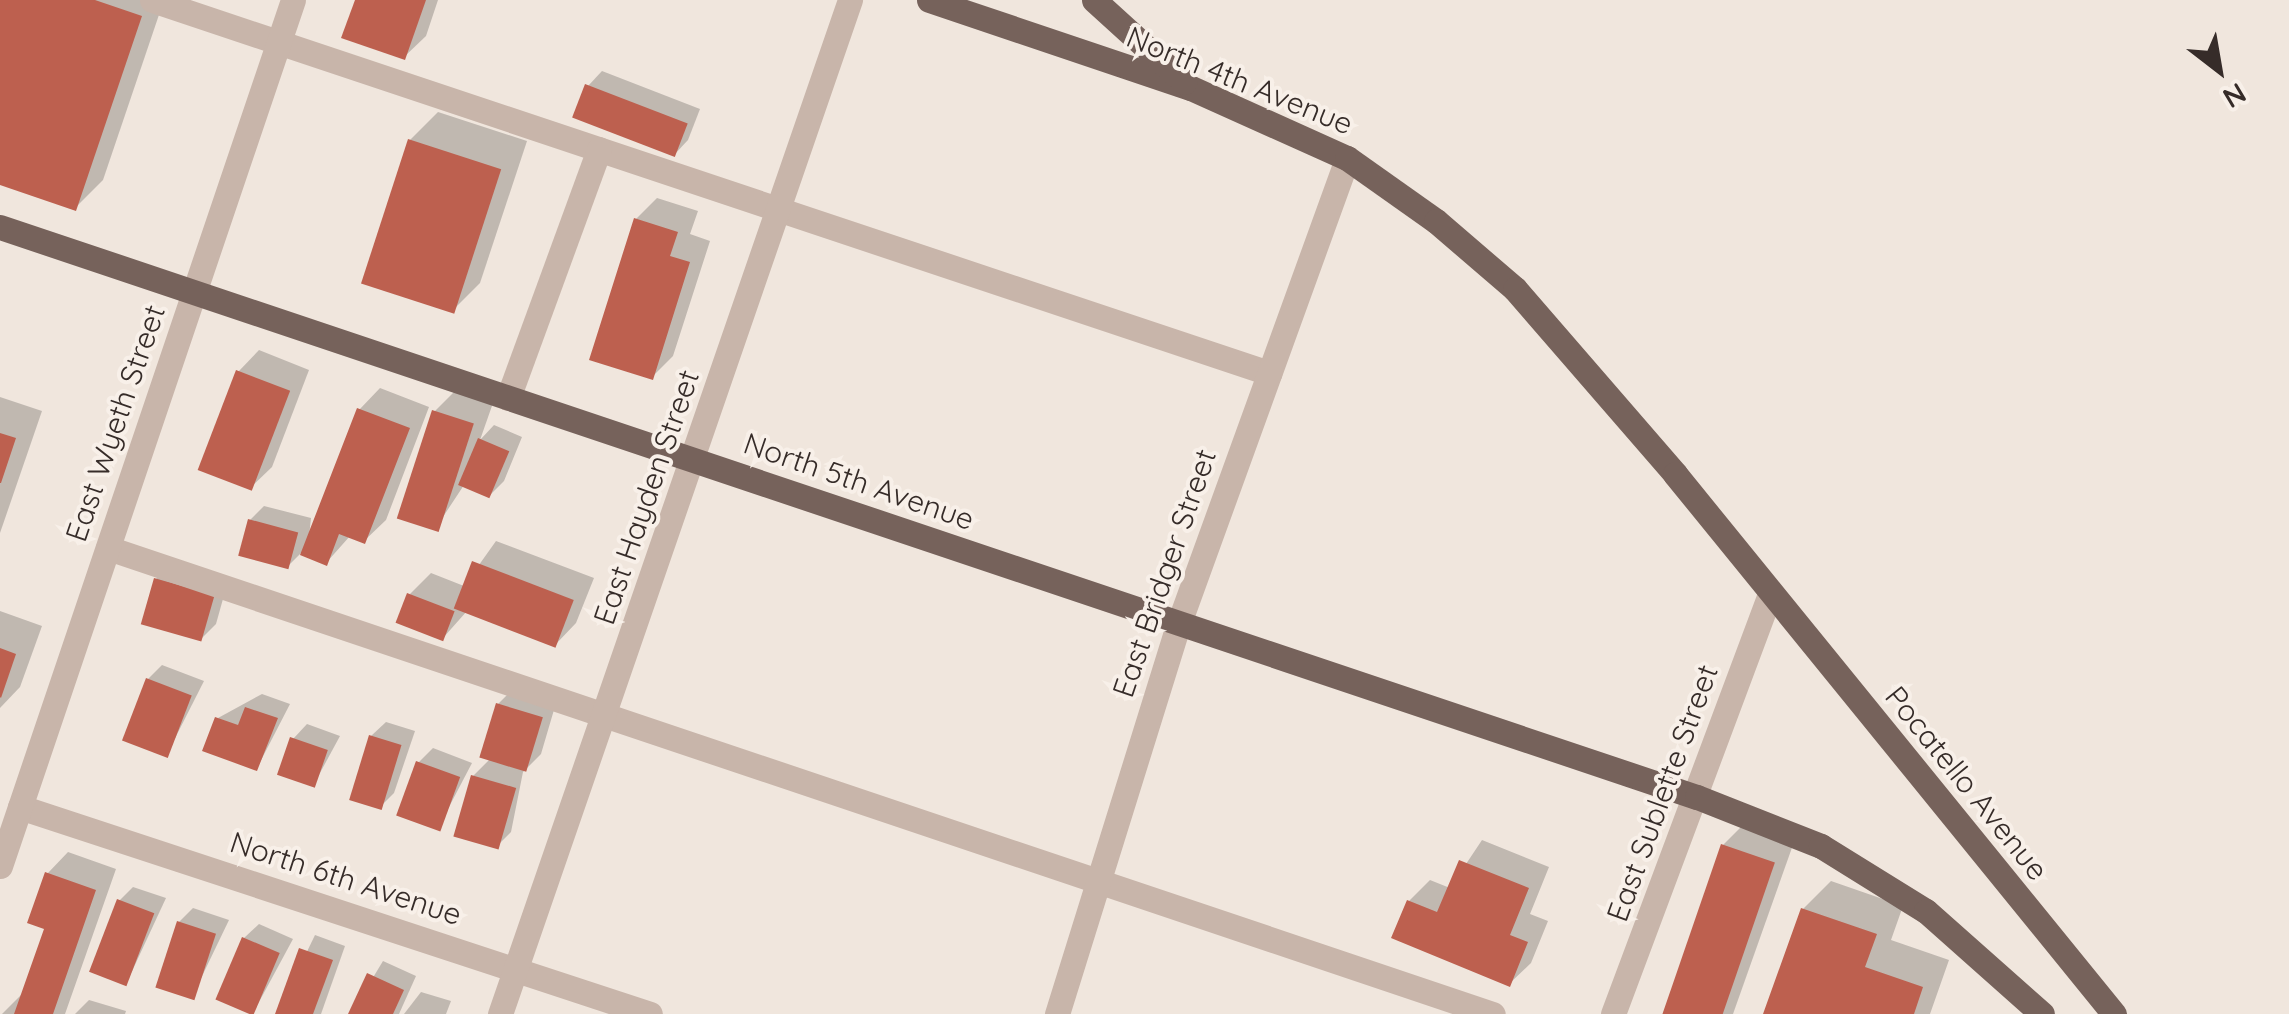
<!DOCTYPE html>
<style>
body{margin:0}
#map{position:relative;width:2289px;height:1014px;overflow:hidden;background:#f0e6dd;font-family:Quicksand,sans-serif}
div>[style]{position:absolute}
.shadow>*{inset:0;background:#0003}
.building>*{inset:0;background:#bd604f;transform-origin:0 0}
.minor>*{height:25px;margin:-12.5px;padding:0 12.5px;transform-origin:12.5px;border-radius:12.5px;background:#c8b5aa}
.major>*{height:25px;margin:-12.5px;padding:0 12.5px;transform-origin:12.5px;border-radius:12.5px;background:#76625b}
span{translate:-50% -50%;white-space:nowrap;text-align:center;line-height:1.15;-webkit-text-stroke:8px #f8f0e9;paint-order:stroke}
.street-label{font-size:30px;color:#362c29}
.north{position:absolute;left:2169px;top:20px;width:100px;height:100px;-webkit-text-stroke:8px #f8f0e9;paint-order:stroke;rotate:149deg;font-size:28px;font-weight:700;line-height:40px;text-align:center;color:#362c29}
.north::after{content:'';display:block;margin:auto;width:35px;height:45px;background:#362c29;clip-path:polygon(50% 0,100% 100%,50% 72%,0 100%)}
</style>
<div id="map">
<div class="shadow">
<div style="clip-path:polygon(0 0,164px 0,103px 180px,75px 208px,0 183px)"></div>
<div style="clip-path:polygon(358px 0,438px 0,426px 36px,404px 57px)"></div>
<div style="clip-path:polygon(602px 71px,700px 109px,688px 140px,674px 155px,588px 86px)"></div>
<div style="clip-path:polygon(438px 112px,527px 141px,480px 283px,453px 310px,410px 140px)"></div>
<div style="clip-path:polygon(657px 198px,698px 211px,690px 234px,710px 241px,673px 356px,652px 377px,636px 219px)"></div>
<div style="clip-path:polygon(259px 350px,309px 370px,272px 467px,250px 488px,238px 372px)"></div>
<div style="clip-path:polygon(380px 388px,429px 407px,386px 520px,364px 541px,350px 536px,326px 563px,301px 553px,287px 567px,250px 520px,264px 506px,311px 518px,309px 537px,359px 410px)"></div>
<div style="clip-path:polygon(456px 390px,493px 403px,480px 440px,494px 425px,522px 437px,504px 481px,490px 495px,464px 485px,435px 529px,435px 411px)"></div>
<div style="clip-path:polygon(0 397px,42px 411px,0 533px)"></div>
<div style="clip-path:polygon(496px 541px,594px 578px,576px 623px,555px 645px,467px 611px,443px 638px,410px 594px,431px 573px,464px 586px)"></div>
<div style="clip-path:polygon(170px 565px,228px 581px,216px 624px,202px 638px,156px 579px)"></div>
<div style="clip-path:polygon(0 611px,42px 626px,20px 687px,0 708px)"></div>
<div style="clip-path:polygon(162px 665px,204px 681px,166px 756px,148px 679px)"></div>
<div style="clip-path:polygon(512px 690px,556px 703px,541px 754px,523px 772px,511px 832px,496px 847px,473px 776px,491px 758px,498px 704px)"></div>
<div style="clip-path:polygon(262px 694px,290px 704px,257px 768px,218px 718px)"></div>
<div style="clip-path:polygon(386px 722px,415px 731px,394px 793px,380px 807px,371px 736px)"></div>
<div style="clip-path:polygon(307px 724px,340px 736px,314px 784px,293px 739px)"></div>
<div style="clip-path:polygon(433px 748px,472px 763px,438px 828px,419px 762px)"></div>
<div style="clip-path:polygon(1744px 824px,1794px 842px,1733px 1014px,1663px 1014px,1723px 845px)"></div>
<div style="clip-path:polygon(1482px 840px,1549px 867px,1530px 914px,1548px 921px,1531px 963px,1509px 984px,1409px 901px,1430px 880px,1450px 888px)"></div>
<div style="clip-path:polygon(68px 852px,116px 869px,65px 1014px,2px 1014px,23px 993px,47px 928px,47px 874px)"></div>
<div style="clip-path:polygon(1831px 881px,1903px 906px,1891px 940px,1949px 960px,1930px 1014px,1766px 1014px,1803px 909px)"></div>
<div style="clip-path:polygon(133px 887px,166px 898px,127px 982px,119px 901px)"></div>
<div style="clip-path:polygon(193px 908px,229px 920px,192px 997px,179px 922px)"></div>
<div style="clip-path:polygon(259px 924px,293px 939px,253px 1013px,244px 938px)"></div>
<div style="clip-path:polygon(315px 935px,345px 946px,321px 1014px,277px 1014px)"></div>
<div style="clip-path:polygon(383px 961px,416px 976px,399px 1014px,351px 1014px)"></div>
<div style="clip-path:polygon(421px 992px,451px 1001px,446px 1014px,404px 1014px)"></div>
<div style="clip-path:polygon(89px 1000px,126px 1011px,125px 1014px,75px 1014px)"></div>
</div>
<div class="building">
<div style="clip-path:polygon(0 0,95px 0,142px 16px,76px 211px,0 185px)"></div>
<div style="clip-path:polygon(355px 0,426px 0,405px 60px,341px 38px)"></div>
<div style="left:585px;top:84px;width:110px;height:36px;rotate:21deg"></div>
<div style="left:408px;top:139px;width:98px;height:152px;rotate:18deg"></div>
<div style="clip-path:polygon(634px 218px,678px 232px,670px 256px,690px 262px,653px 380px,589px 360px)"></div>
<div style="left:236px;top:370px;width:58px;height:107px;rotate:21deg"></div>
<div style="clip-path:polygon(357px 408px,410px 428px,365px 544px,339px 534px,327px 566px,300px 555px)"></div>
<div style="left:432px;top:410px;width:44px;height:114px;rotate:18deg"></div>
<div style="clip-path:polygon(0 433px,16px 438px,1px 483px,0 483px)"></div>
<div style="left:478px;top:438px;width:34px;height:51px;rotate:23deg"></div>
<div style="left:248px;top:519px;width:52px;height:38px;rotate:15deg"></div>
<div style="left:472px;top:561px;width:109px;height:51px;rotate:21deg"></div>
<div style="left:154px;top:578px;width:63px;height:48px;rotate:16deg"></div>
<div style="left:407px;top:593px;width:51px;height:32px;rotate:21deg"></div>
<div style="clip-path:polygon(0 648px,16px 654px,1px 698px,0 697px)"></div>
<div style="left:146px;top:678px;width:49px;height:67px;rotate:21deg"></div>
<div style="left:496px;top:703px;width:49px;height:57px;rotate:17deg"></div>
<div style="clip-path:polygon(245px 707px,278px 718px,257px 771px,202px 751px,215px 717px,238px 725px)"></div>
<div style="left:369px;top:735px;width:34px;height:68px;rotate:17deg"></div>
<div style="left:290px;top:737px;width:40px;height:40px;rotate:19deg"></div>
<div style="left:416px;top:761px;width:47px;height:58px;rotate:20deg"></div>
<div style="left:471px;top:775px;width:47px;height:64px;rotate:16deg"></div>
<div style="left:1721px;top:844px;width:57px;height:181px;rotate:19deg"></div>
<div style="clip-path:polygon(1459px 860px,1529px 888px,1510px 935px,1528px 942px,1510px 987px,1391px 938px,1407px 900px,1437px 912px)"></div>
<div style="clip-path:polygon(45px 872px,96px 890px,53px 1014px,14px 1014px,44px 929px,27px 923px)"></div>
<div style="left:117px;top:899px;width:40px;height:78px;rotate:21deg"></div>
<div style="clip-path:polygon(1801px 908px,1877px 934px,1865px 967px,1923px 987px,1914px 1014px,1763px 1014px)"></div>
<div style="left:177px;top:921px;width:41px;height:70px;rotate:18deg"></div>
<div style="left:242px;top:937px;width:41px;height:68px;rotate:23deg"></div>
<div style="clip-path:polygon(299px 948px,333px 960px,313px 1014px,275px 1014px)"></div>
<div style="clip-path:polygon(367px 973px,404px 990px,393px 1014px,348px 1014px)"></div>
</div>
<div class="minor">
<div style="left:152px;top:0;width:1178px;rotate:18.47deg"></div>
<div style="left:508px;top:398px;width:265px;rotate:-69.9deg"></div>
<div style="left:108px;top:548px;width:1461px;rotate:18.6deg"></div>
<div style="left:20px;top:807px;width:663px;rotate:18.19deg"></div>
<div style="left:0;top:866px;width:914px;rotate:-71.31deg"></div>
<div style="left:500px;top:1014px;width:1073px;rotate:-70.96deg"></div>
<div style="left:1057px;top:1014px;width:410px;rotate:-72.7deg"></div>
<div style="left:1179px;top:623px;width:494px;rotate:-70.1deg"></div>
<div style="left:1613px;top:1014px;width:449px;rotate:-69.5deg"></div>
</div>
<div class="major">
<div style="left:929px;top:0;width:276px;rotate:18.6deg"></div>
<div style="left:1191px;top:88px;width:171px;rotate:24.2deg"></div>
<div style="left:1347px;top:158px;width:109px;rotate:35.3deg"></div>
<div style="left:1436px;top:221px;width:104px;rotate:40.7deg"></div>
<div style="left:1515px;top:289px;width:245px;rotate:49.1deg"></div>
<div style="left:1675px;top:474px;width:696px;rotate:50.89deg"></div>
<div style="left:1094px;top:0;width:122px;rotate:42.3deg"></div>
<div style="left:0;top:227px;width:1790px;rotate:18.57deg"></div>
<div style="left:1697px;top:797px;width:133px;rotate:21.6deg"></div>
<div style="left:1821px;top:846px;width:123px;rotate:31.8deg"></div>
<div style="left:1926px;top:911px;width:155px;rotate:41.6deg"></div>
</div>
<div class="street-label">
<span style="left:1240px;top:80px;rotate:22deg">North 4th Avenue</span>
<span style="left:115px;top:423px;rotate:-71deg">East Wyeth Street</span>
<span style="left:859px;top:481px;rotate:19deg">North 5th Avenue</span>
<span style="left:646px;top:497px;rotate:-71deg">East Hayden Street</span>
<span style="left:1164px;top:573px;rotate:-71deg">East Bridger Street</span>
<span style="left:1967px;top:783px;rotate:51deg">Pocatello Avenue</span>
<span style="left:1662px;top:793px;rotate:-70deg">East Sublette Street</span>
<span style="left:346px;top:878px;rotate:18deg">North 6th Avenue</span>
</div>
<div class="north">N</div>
</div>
